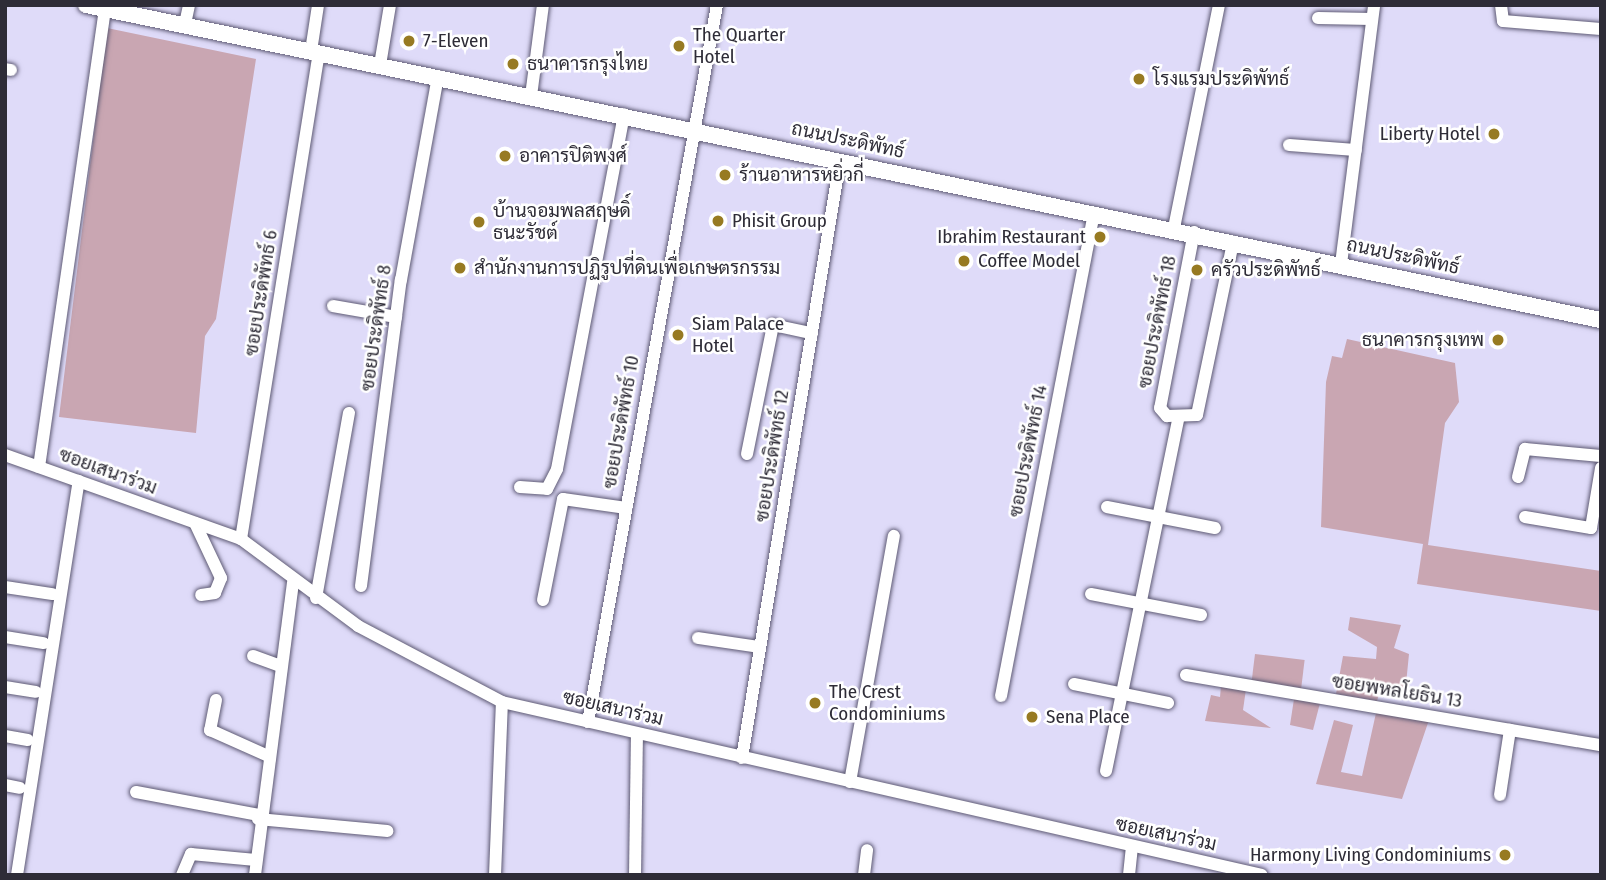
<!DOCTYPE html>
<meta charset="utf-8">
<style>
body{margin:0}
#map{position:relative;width:1606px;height:880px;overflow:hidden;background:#dfdbf9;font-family:"Fira Sans Condensed",Sarabun,sans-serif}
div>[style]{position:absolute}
.green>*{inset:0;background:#c9a6b2;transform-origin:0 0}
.roads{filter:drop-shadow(0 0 2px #5e5a74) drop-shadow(0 0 2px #5e5a74)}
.minor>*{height:12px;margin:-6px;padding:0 6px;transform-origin:6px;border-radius:6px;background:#fff}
.major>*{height:16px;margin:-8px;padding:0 8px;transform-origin:8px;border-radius:8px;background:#fff}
.dots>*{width:19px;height:19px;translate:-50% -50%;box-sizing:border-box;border:4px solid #fff;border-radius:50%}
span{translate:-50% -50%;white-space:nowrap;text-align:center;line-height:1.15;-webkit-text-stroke:5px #fff;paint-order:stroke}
.poi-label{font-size:19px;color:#2e2c37}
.left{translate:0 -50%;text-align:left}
.right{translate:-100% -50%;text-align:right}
.street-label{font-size:19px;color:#2e2c37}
.frame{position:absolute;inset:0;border:7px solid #2e2c37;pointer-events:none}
</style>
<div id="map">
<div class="green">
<div style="clip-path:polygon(107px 28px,256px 59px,216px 319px,205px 336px,196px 433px,59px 417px)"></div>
<div style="clip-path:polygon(1347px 339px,1455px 363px,1459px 402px,1445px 423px,1428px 545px,1601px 571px,1601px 611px,1417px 584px,1423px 544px,1321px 527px,1326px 382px,1332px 356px,1342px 358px)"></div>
<div style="clip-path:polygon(1350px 617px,1401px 625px,1394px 648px,1409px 654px,1405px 694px,1381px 688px,1377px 701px,1336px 694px,1343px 656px,1376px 659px,1377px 647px,1348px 630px)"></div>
<div style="left:1255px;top:654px;width:50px;height:28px;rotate:7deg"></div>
<div style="clip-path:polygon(1221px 686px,1246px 689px,1243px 710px,1271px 728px,1205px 721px,1211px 695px,1220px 697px)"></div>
<div style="clip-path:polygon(1294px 699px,1320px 703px,1313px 730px,1290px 725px)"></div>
<div style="clip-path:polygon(1376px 713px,1429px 720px,1402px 799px,1316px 784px,1334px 720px,1353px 725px,1341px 772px,1362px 776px)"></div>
</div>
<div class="roads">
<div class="minor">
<div style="left:1501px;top:5px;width:16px;rotate:83deg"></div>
<div style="left:1503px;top:21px;width:98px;rotate:4.7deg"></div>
<div style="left:1318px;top:18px;width:54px;rotate:1.1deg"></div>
<div style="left:185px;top:24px;width:19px;rotate:-78deg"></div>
<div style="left:311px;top:51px;width:47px;rotate:-81.3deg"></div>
<div style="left:380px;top:65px;width:61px;rotate:-80.5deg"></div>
<div style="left:5px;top:69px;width:6px;rotate:9deg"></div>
<div style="left:531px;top:96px;width:92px;rotate:-82.5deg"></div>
<div style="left:1289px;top:145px;width:67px;rotate:4.3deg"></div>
<div style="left:1174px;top:228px;width:227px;rotate:-78.6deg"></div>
<div style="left:1194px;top:232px;width:179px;rotate:100.9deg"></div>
<div style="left:1160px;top:408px;width:11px;rotate:49deg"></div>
<div style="left:1167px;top:416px;width:30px;rotate:-2deg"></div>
<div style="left:1197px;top:415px;width:177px;rotate:-78.2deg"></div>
<div style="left:1341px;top:264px;width:261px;rotate:-82.7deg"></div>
<div style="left:333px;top:306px;width:64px;rotate:9.9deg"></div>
<div style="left:747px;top:454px;width:132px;rotate:-78.6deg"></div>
<div style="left:773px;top:325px;width:40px;rotate:12deg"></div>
<div style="left:5px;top:455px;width:251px;rotate:19.6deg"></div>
<div style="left:241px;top:539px;width:146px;rotate:36.6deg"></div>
<div style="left:358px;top:626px;width:163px;rotate:27.8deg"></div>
<div style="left:502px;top:702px;width:779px;rotate:12.82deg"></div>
<div style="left:39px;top:467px;width:463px;rotate:-81.8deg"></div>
<div style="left:1518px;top:477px;width:29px;rotate:-76deg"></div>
<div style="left:1525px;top:449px;width:76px;rotate:5.3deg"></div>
<div style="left:520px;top:487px;width:27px;rotate:4deg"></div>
<div style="left:547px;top:489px;width:22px;rotate:-63deg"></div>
<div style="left:557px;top:469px;width:361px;rotate:-79.3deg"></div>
<div style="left:1107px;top:507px;width:110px;rotate:11deg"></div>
<div style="left:1525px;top:517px;width:67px;rotate:9.5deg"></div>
<div style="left:1591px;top:528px;width:61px;rotate:-80.5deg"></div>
<div style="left:195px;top:523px;width:61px;rotate:64.7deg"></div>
<div style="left:221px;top:578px;width:16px;rotate:112deg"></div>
<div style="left:215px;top:593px;width:14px;rotate:172deg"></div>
<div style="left:241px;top:539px;width:493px;rotate:-80.9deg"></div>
<div style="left:361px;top:586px;width:309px;rotate:-82.6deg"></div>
<div style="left:401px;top:280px;width:207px;rotate:-79.7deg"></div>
<div style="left:5px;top:587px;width:48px;rotate:8.5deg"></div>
<div style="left:1091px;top:594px;width:112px;rotate:10.8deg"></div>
<div style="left:316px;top:598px;width:188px;rotate:-79.9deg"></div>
<div style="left:543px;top:600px;width:103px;rotate:-78.8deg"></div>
<div style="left:563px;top:499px;width:64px;rotate:8.1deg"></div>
<div style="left:5px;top:637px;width:39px;rotate:9deg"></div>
<div style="left:698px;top:638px;width:62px;rotate:8.4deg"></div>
<div style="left:253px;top:656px;width:30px;rotate:20deg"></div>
<div style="left:1186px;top:675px;width:421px;rotate:9.6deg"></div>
<div style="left:1074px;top:684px;width:96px;rotate:11.4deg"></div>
<div style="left:5px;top:687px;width:31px;rotate:9deg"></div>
<div style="left:1001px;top:696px;width:492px;rotate:-79.1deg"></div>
<div style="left:216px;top:700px;width:31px;rotate:101deg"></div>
<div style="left:210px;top:730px;width:64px;rotate:24.1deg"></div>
<div style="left:588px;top:722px;width:729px;rotate:-79.8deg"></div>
<div style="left:5px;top:736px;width:23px;rotate:10deg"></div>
<div style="left:742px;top:758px;width:605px;rotate:-80.68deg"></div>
<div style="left:1106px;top:771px;width:359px;rotate:-78.4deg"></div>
<div style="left:850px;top:782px;width:250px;rotate:-79.9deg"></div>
<div style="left:5px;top:785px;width:15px;rotate:11deg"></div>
<div style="left:136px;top:792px;width:125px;rotate:10.6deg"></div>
<div style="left:1500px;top:795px;width:66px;rotate:-81.3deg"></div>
<div style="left:258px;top:819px;width:130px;rotate:5.3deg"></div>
<div style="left:17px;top:875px;width:399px;rotate:-81.1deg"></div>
<div style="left:182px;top:875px;width:23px;rotate:-67deg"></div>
<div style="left:191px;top:854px;width:65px;rotate:5.3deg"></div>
<div style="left:255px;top:875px;width:295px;rotate:-82.6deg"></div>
<div style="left:495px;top:875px;width:173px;rotate:-87.7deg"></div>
<div style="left:635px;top:875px;width:141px;rotate:-89.2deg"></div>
<div style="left:864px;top:875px;width:25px;rotate:-83deg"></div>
<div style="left:1129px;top:875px;width:28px;rotate:-84deg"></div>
</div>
<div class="major">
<div style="left:86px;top:5px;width:1547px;rotate:11.75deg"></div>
</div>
</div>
<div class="dots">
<div style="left:409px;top:41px;background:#977a22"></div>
<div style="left:679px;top:46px;background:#977a22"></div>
<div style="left:513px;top:64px;background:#977a22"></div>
<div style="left:1139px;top:79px;background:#977a22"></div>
<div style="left:1494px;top:134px;background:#977a22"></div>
<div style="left:505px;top:156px;background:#977a22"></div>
<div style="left:725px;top:175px;background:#977a22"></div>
<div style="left:718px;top:221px;background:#977a22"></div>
<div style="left:479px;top:222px;background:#977a22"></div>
<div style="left:1100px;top:237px;background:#977a22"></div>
<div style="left:964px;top:261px;background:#977a22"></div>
<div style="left:460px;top:268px;background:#977a22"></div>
<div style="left:1197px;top:270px;background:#977a22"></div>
<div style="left:678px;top:335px;background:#977a22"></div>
<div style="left:1498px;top:340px;background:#977a22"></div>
<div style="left:815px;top:703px;background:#977a22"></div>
<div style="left:1032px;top:717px;background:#977a22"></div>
<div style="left:1505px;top:855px;background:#977a22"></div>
</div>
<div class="poi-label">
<span class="left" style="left:693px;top:46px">The Quarter<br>Hotel</span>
<span class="left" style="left:423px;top:41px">7-Eleven</span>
<span class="left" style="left:527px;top:64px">ธนาคารกรุงไทย</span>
<span class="left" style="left:1153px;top:79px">โรงแรมประดิพัทธ์</span>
<span class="right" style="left:1480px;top:134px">Liberty Hotel</span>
<span class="left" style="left:519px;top:156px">อาคารปิติพงศ์</span>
<span class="left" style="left:739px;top:175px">ร้านอาหารหยิ่วกี่</span>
<span class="left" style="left:493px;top:222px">บ้านจอมพลสฤษดิ์<br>ธนะรัชต์</span>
<span class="left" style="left:732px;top:221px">Phisit Group</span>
<span class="right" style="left:1086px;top:237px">Ibrahim Restaurant</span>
<span class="left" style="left:978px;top:261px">Coffee Model</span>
<span class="left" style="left:474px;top:268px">สำนักงานการปฏิรูปที่ดินเพื่อเกษตรกรรม</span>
<span class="left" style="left:1211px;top:270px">ครัวประดิพัทธ์</span>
<span class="left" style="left:692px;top:335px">Siam Palace<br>Hotel</span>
<span class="right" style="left:1484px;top:340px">ธนาคารกรุงเทพ</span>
<span class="left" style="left:829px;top:703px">The Crest<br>Condominiums</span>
<span class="left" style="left:1046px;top:717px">Sena Place</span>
<span class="right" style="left:1491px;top:855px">Harmony Living Condominiums</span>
</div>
<div class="street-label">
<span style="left:848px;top:140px;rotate:12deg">ถนนประดิพัทธ์</span>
<span style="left:1403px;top:256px;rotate:12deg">ถนนประดิพัทธ์</span>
<span style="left:261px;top:293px;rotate:-81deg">ซอยประดิพัทธ์ 6</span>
<span style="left:1157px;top:322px;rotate:-79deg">ซอยประดิพัทธ์ 18</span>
<span style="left:376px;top:328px;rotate:-82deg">ซอยประดิพัทธ์ 8</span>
<span style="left:621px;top:422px;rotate:-80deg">ซอยประดิพัทธ์ 10</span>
<span style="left:1028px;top:451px;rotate:-79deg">ซอยประดิพัทธ์ 14</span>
<span style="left:772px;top:456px;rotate:-81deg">ซอยประดิพัทธ์ 12</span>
<span style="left:108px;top:471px;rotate:20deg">ซอยเสนาร่วม</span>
<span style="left:1397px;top:691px;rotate:9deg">ซอยพหลโยธิน 13</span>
<span style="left:613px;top:708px;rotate:13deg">ซอยเสนาร่วม</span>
<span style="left:1166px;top:834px;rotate:12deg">ซอยเสนาร่วม</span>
</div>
<div class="frame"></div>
</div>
